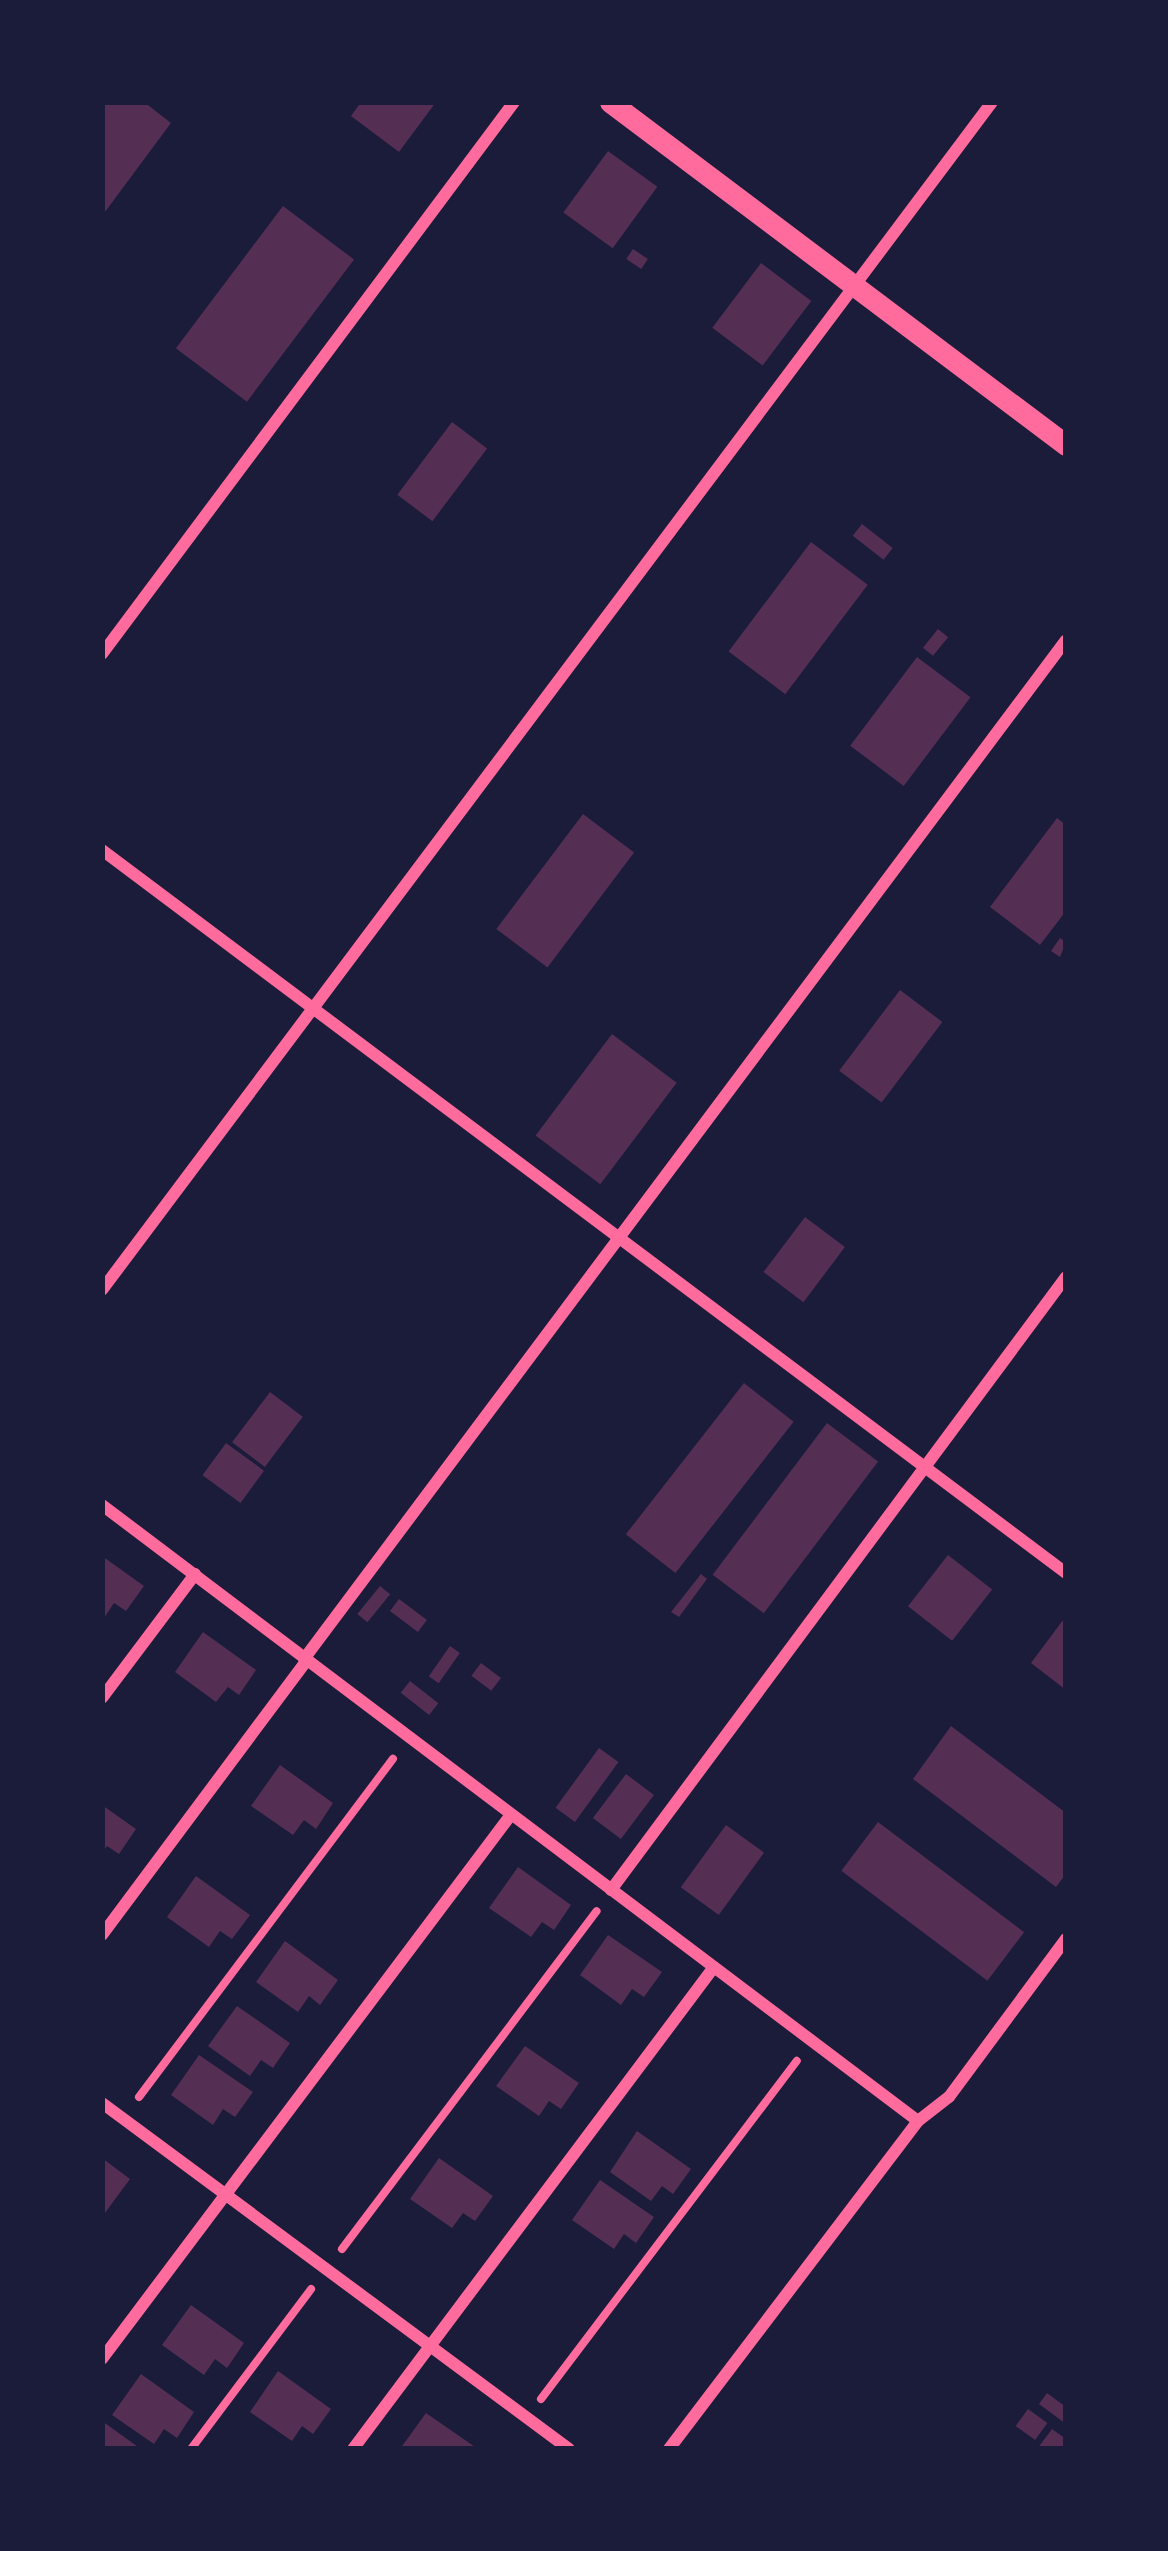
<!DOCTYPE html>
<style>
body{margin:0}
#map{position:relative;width:1168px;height:2551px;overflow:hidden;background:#1b1b3a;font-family:"Alegreya Sans",sans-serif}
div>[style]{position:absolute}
.building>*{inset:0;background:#542f53;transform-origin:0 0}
.path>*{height:8px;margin:-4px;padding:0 4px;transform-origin:4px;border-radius:4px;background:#ff6b9d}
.minor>*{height:12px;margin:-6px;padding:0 6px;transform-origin:6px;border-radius:6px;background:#ff6b9d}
.tertiary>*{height:21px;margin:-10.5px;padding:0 10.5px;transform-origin:10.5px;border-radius:10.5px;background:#ff6b9d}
span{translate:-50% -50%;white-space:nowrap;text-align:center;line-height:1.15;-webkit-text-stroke:9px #1b1b3a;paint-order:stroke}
.frame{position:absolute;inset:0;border:105px solid #1b1b3a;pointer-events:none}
</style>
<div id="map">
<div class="building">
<div style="clip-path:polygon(102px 102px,144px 102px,171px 123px,102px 216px)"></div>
<div style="clip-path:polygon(361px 102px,436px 102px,399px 152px,351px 116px)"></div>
<div style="left:608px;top:151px;width:61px;height:76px;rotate:36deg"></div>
<div style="left:283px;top:206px;width:89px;height:178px;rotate:37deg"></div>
<div style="left:633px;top:249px;width:18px;height:12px;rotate:34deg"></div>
<div style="left:761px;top:263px;width:63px;height:81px;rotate:37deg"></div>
<div style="left:452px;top:422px;width:44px;height:91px;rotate:37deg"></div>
<div style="left:862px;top:524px;width:39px;height:15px;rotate:38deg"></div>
<div style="left:811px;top:542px;width:71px;height:137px;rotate:37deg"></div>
<div style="left:938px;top:629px;width:13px;height:24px;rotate:39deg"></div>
<div style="left:917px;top:657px;width:67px;height:111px;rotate:37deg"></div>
<div style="left:583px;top:814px;width:64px;height:144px;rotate:37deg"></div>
<div style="clip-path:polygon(1057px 818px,1066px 825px,1066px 911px,1040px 945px,990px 907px)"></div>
<div style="clip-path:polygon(1060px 938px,1066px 942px,1060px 957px,1051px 951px)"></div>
<div style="left:900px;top:990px;width:53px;height:101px;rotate:37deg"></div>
<div style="left:612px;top:1034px;width:81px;height:127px;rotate:37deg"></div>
<div style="left:805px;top:1217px;width:50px;height:69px;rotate:37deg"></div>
<div style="left:744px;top:1383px;width:63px;height:192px;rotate:38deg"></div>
<div style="left:270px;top:1392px;width:41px;height:63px;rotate:37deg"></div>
<div style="left:827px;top:1423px;width:64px;height:190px;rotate:37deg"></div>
<div style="left:226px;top:1443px;width:47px;height:40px;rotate:36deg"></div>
<div style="left:948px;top:1555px;width:56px;height:65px;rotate:38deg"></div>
<div style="clip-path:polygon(102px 1556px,144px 1586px,126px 1611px,114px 1603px,102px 1621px)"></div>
<div style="clip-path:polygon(701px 1574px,707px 1579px,679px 1617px,671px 1612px)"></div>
<div style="left:380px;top:1586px;width:13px;height:36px;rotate:39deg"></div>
<div style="left:399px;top:1599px;width:35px;height:15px;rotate:37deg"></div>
<div style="clip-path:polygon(1066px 1616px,1066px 1690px,1031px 1663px)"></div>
<div style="clip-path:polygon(203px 1632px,256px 1670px,239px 1695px,228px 1687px,216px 1702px,175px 1672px)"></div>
<div style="left:450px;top:1646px;width:12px;height:37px;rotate:35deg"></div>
<div style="left:481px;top:1663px;width:25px;height:16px;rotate:37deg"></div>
<div style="left:410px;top:1681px;width:36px;height:15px;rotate:38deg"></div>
<div style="clip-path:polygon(951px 1726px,1066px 1813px,1066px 1874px,1056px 1887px,913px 1779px)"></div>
<div style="left:599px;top:1748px;width:24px;height:74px;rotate:36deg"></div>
<div style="clip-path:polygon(280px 1765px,333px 1803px,316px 1829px,304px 1820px,293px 1835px,251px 1806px)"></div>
<div style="left:626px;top:1774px;width:35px;height:55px;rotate:37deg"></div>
<div style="clip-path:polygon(102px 1805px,136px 1829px,119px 1854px,107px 1846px,102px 1853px)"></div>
<div style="left:878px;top:1822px;width:183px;height:61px;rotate:37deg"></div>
<div style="left:726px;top:1825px;width:47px;height:77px;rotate:36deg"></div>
<div style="clip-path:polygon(518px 1867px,571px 1905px,554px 1930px,542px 1922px,531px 1937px,489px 1908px)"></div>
<div style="clip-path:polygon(196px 1876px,250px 1915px,232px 1939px,220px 1931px,209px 1947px,167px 1917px)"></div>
<div style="clip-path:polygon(608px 1935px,662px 1972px,644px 1997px,632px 1989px,621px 2005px,580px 1975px)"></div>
<div style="clip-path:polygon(285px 1941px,338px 1980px,320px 2005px,309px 1996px,298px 2012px,256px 1982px)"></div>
<div style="clip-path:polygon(237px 2006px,290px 2043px,273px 2068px,261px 2060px,250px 2076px,208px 2046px)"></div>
<div style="clip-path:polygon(525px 2046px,579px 2083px,561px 2109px,549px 2101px,539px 2116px,496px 2086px)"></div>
<div style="clip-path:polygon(199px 2055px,253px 2092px,235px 2117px,223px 2109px,213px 2125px,171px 2095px)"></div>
<div style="clip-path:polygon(637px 2131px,691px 2169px,673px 2194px,662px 2186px,651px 2201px,610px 2172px)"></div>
<div style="clip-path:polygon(102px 2158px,130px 2179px,102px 2217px)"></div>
<div style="clip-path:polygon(439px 2158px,493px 2196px,475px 2221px,463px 2213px,452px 2228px,410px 2199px)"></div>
<div style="clip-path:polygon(600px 2180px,654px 2217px,636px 2243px,624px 2234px,614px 2249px,572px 2220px)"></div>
<div style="clip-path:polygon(191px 2305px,244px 2343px,227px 2368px,215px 2359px,204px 2375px,162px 2345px)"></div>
<div style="clip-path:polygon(278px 2371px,331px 2409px,313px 2434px,302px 2426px,292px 2441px,250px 2412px)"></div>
<div style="clip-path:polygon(141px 2374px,194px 2412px,177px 2438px,164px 2429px,154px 2444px,112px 2415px)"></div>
<div style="clip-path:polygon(1047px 2393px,1066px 2407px,1066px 2424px,1039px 2404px)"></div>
<div style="left:1028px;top:2409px;width:24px;height:21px;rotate:36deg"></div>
<div style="clip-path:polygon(426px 2413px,478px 2449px,400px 2449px)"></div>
<div style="clip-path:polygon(102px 2421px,141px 2449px,102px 2449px)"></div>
<div style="clip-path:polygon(1052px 2429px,1066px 2439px,1066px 2449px,1037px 2449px)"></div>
</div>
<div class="path">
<div style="left:139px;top:2097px;width:423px;rotate:-53.1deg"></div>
<div style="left:342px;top:2249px;width:423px;rotate:-53deg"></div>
<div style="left:541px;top:2399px;width:424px;rotate:-52.9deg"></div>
<div style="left:191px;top:2449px;width:200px;rotate:-53.1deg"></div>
</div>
<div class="minor">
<div style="left:102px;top:654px;width:689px;rotate:-53.26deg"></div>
<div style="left:102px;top:850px;width:1205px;rotate:36.87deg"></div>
<div style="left:102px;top:1290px;width:1484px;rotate:-53.16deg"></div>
<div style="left:102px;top:1505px;width:1022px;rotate:37.05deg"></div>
<div style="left:304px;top:1659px;width:1272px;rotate:-53.21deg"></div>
<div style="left:102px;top:1698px;width:155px;rotate:-53.1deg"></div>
<div style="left:611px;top:1890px;width:763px;rotate:-53.42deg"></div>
<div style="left:102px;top:1935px;width:342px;rotate:-53.3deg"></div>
<div style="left:102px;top:2103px;width:581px;rotate:36.53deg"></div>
<div style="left:102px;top:2359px;width:679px;rotate:-53.08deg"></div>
<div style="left:353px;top:2449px;width:602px;rotate:-53.17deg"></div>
<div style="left:669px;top:2449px;width:412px;rotate:-52.8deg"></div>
<div style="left:918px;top:2121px;width:39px;rotate:-38deg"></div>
<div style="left:949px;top:2097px;width:197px;rotate:-53.5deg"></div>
</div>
<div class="tertiary">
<div style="left:610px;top:102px;width:571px;rotate:36.95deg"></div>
</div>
<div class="frame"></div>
</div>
